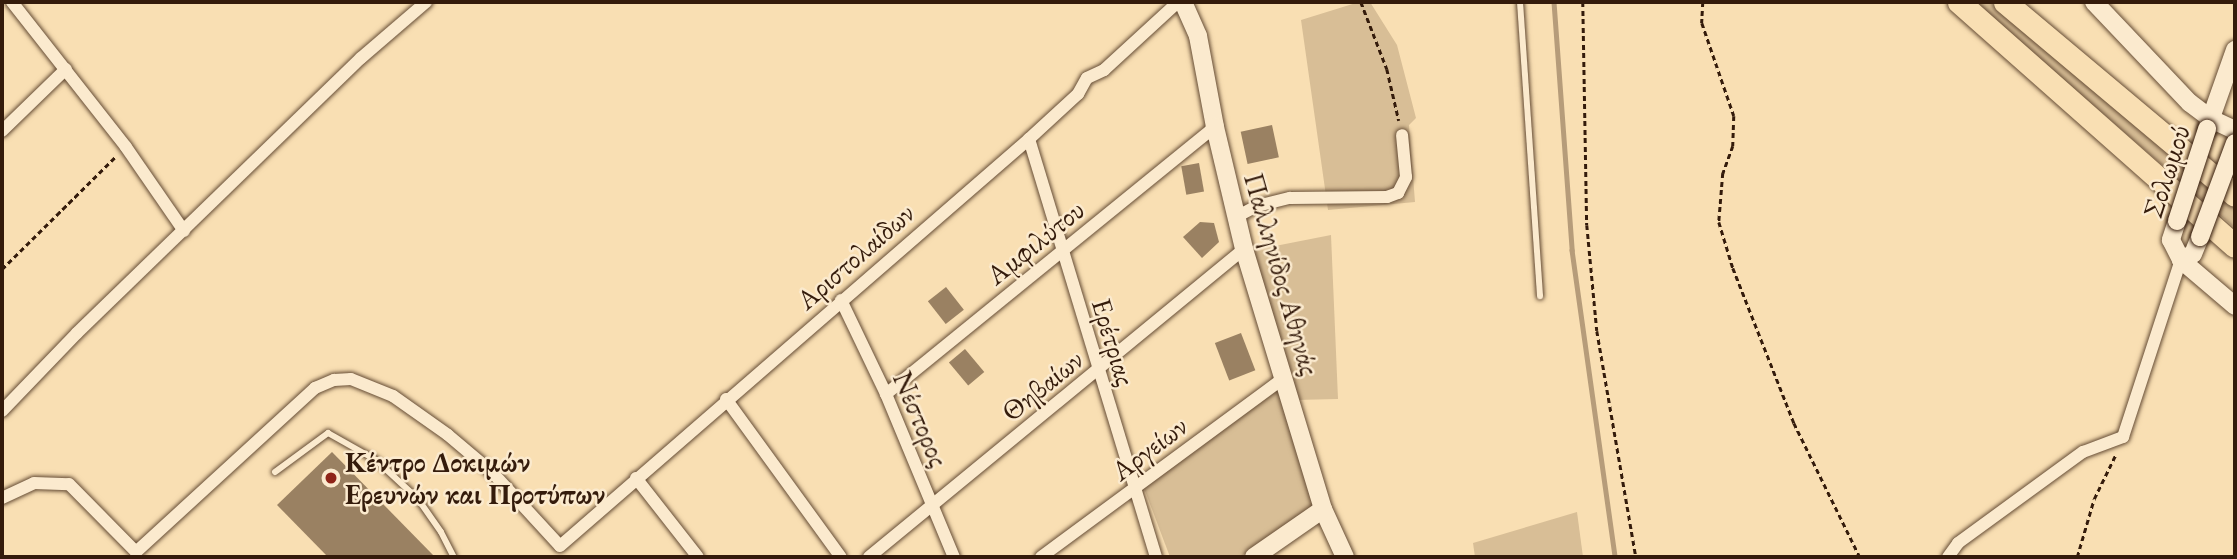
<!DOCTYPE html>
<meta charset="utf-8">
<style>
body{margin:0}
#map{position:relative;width:2237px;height:559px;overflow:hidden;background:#f9dfb3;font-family:"EB Garamond",serif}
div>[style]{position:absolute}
.green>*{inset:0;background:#d8be96}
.stream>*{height:4.5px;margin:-2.25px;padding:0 2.25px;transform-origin:2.25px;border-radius:2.25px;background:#b69c7a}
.building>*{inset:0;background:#9a8162;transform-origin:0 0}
.path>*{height:2.5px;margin-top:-1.25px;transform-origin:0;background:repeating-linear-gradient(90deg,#341b0b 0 5px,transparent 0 8.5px)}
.roads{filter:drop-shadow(0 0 2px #654c35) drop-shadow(0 0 2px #654c35)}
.lane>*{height:6px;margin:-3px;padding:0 3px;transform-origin:3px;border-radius:3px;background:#fbeace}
.street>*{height:12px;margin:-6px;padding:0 6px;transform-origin:6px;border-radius:6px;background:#fbeace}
.secondary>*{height:18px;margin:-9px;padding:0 9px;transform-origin:9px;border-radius:9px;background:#fbeace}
.highway>*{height:23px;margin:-11.5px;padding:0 11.5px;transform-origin:11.5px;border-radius:11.5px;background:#f9dfb3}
.bridges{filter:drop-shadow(0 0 2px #341b0b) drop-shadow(0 0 2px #341b0b)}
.secondary-bridge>*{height:18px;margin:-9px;padding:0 9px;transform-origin:9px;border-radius:9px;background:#fbeace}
.dots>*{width:19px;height:19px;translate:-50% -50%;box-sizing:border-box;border:4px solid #fbeace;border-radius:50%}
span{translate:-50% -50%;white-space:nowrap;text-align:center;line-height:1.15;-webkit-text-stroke:5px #fbeace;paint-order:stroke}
.street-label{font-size:28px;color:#341b0b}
.poi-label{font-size:28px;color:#341b0b;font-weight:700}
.left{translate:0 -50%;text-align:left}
.frame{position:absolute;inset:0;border:4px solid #341b0b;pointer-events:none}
</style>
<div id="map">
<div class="green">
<div style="clip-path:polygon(1359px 2px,1370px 2px,1397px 45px,1416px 118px,1409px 125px,1415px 202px,1328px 210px,1301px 20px)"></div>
<div style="clip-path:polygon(1974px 2px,1990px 2px,2235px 207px,2235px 228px)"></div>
<div style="clip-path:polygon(1331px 235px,1338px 399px,1295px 400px,1249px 251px)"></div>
<div style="clip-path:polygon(1281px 388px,1313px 505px,1240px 557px,1170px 557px,1144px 488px)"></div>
<div style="clip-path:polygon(1577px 512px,1583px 557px,1475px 557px,1473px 543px)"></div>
</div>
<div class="stream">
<div style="left:1554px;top:2px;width:249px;rotate:85.8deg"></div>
<div style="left:1572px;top:250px;width:310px;rotate:82deg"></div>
</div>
<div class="building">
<div style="left:1272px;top:125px;width:33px;height:32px;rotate:78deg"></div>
<div style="left:1199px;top:163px;width:29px;height:18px;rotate:80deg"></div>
<div style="clip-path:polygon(1200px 222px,1214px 223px,1219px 242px,1202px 258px,1183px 237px)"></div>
<div style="left:946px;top:287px;width:29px;height:23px;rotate:52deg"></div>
<div style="left:1241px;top:333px;width:40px;height:28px;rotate:69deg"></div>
<div style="left:965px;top:349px;width:30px;height:21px;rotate:50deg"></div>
<div style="clip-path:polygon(332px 452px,435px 557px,328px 557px,277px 505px)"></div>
</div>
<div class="path">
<div style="left:1361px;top:2px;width:72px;rotate:68.8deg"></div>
<div style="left:1387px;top:69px;width:53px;rotate:77deg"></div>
<div style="left:1583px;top:2px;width:223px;rotate:89deg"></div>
<div style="left:1587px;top:225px;width:106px;rotate:84.6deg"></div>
<div style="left:1597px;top:331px;width:229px;rotate:80.2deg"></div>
<div style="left:1703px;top:2px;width:21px;rotate:93deg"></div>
<div style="left:1702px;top:23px;width:98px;rotate:71deg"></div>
<div style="left:1734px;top:116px;width:30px;rotate:92deg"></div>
<div style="left:1733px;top:146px;width:29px;rotate:110deg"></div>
<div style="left:1723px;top:173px;width:49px;rotate:94.7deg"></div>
<div style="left:1719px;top:222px;width:48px;rotate:73.1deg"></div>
<div style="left:1733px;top:268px;width:167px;rotate:68.5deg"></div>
<div style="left:1794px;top:423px;width:149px;rotate:63.8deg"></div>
<div style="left:2px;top:269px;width:161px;rotate:-44.7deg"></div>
<div style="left:2077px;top:557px;width:60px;rotate:-73.7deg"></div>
<div style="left:2094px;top:499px;width:48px;rotate:-64deg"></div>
</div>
<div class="roads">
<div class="lane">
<div style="left:1520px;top:2px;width:295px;rotate:86.1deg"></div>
<div style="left:275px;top:472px;width:66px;rotate:-36.3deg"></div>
<div style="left:328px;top:433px;width:55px;rotate:29.4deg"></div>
<div style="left:376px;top:460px;width:57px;rotate:42.9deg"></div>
<div style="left:418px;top:499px;width:40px;rotate:55.1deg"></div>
<div style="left:441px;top:532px;width:28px;rotate:63deg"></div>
</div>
<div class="street">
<div style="left:12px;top:2px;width:184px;rotate:51.8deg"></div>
<div style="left:126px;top:147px;width:102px;rotate:55.4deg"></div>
<div style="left:2px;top:131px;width:89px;rotate:-44.1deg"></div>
<div style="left:1029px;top:139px;width:437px;rotate:73.1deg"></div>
<div style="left:1236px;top:217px;width:24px;rotate:-28deg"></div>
<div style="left:1257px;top:206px;width:34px;rotate:-14deg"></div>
<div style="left:1290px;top:198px;width:97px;rotate:-0.6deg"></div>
<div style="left:1387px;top:197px;width:12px;rotate:-20deg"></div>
<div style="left:1398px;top:193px;width:18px;rotate:-63deg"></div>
<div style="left:1406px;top:177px;width:42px;rotate:-95.4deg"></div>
<div style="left:841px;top:300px;width:104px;rotate:64.4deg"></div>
<div style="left:886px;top:394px;width:177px;rotate:67.4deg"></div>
<div style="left:886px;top:394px;width:424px;rotate:-39.1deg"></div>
<div style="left:726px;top:399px;width:195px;rotate:54deg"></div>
<div style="left:2px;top:411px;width:108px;rotate:-46.1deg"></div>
<div style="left:77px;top:333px;width:395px;rotate:-44.1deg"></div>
<div style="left:361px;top:58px;width:86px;rotate:-40.7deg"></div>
<div style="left:636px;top:478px;width:100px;rotate:51.9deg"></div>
<div style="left:2px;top:498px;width:35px;rotate:-25deg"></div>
<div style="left:34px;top:483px;width:35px;rotate:2deg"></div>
<div style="left:69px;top:484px;width:95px;rotate:45.4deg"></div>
<div style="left:136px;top:552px;width:243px;rotate:-42.5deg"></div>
<div style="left:315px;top:388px;width:21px;rotate:-23deg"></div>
<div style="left:334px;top:380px;width:17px;rotate:-3deg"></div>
<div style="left:351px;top:379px;width:45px;rotate:22deg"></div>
<div style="left:393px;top:396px;width:67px;rotate:35.3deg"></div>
<div style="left:448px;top:435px;width:57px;rotate:40.1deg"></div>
<div style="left:492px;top:472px;width:100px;rotate:47.4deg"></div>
<div style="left:560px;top:546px;width:621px;rotate:-40.95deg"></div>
<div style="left:1029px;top:139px;width:67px;rotate:-42.6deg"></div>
<div style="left:1078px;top:94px;width:18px;rotate:-61deg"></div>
<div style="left:1087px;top:78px;width:19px;rotate:-25deg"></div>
<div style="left:1104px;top:70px;width:100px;rotate:-42.6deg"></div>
<div style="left:869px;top:557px;width:485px;rotate:-39.4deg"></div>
<div style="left:1041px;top:557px;width:303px;rotate:-36.4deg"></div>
<div style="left:1948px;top:557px;width:17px;rotate:-54deg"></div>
<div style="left:1958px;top:543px;width:155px;rotate:-36.1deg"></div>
<div style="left:2083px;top:452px;width:43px;rotate:-20.6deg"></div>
<div style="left:2123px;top:437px;width:186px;rotate:-71.9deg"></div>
</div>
<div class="secondary">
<div style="left:1183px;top:2px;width:37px;rotate:66deg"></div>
<div style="left:1198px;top:36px;width:93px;rotate:79.4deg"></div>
<div style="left:1215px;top:127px;width:125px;rotate:76.6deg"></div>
<div style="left:1244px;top:249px;width:272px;rotate:73.1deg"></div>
<div style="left:1323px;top:509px;width:53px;rotate:65.4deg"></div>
<div style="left:2094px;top:2px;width:139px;rotate:46.5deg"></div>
<div style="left:2190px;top:103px;width:26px;rotate:37deg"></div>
<div style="left:2211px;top:119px;width:26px;rotate:25deg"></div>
<div style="left:2207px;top:129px;width:84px;rotate:-70.5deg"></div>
<div style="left:2177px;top:221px;width:20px;rotate:108deg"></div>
<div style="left:2171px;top:240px;width:22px;rotate:63deg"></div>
<div style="left:2181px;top:260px;width:71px;rotate:40.4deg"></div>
<div style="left:2181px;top:260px;width:13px;rotate:-27deg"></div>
<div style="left:2193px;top:254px;width:18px;rotate:-68deg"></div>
<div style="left:1254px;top:557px;width:84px;rotate:-34.8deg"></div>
</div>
<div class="highway">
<div style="left:1959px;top:2px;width:368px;rotate:41.5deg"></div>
<div style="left:2005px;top:2px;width:300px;rotate:40deg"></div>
</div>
</div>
<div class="bridges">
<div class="secondary-bridge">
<div style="left:2177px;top:221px;width:97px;rotate:-71.9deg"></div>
<div style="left:2200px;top:237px;width:100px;rotate:-69.6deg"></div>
</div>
</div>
<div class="dots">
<div style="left:331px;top:478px;background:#8f2418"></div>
</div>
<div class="street-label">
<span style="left:2166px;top:171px;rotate:-72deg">Σολωμού</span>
<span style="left:1035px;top:242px;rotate:-39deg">Αμφιλύτου</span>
<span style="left:855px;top:256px;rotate:-41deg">Αριστολαίδων</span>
<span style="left:1282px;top:274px;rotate:74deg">Παλληνίδος Αθηνάς</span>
<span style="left:1114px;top:342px;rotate:73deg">Ερέτριας</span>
<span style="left:1042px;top:385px;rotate:-39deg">Θηβαίων</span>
<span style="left:921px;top:419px;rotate:67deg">Νέστορος</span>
<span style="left:1149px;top:448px;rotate:-37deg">Αργείων</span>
</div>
<div class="poi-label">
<span class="left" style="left:345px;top:478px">Κέντρο Δοκιμών<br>Ερευνών και Προτύπων</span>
</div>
<div class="frame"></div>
</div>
